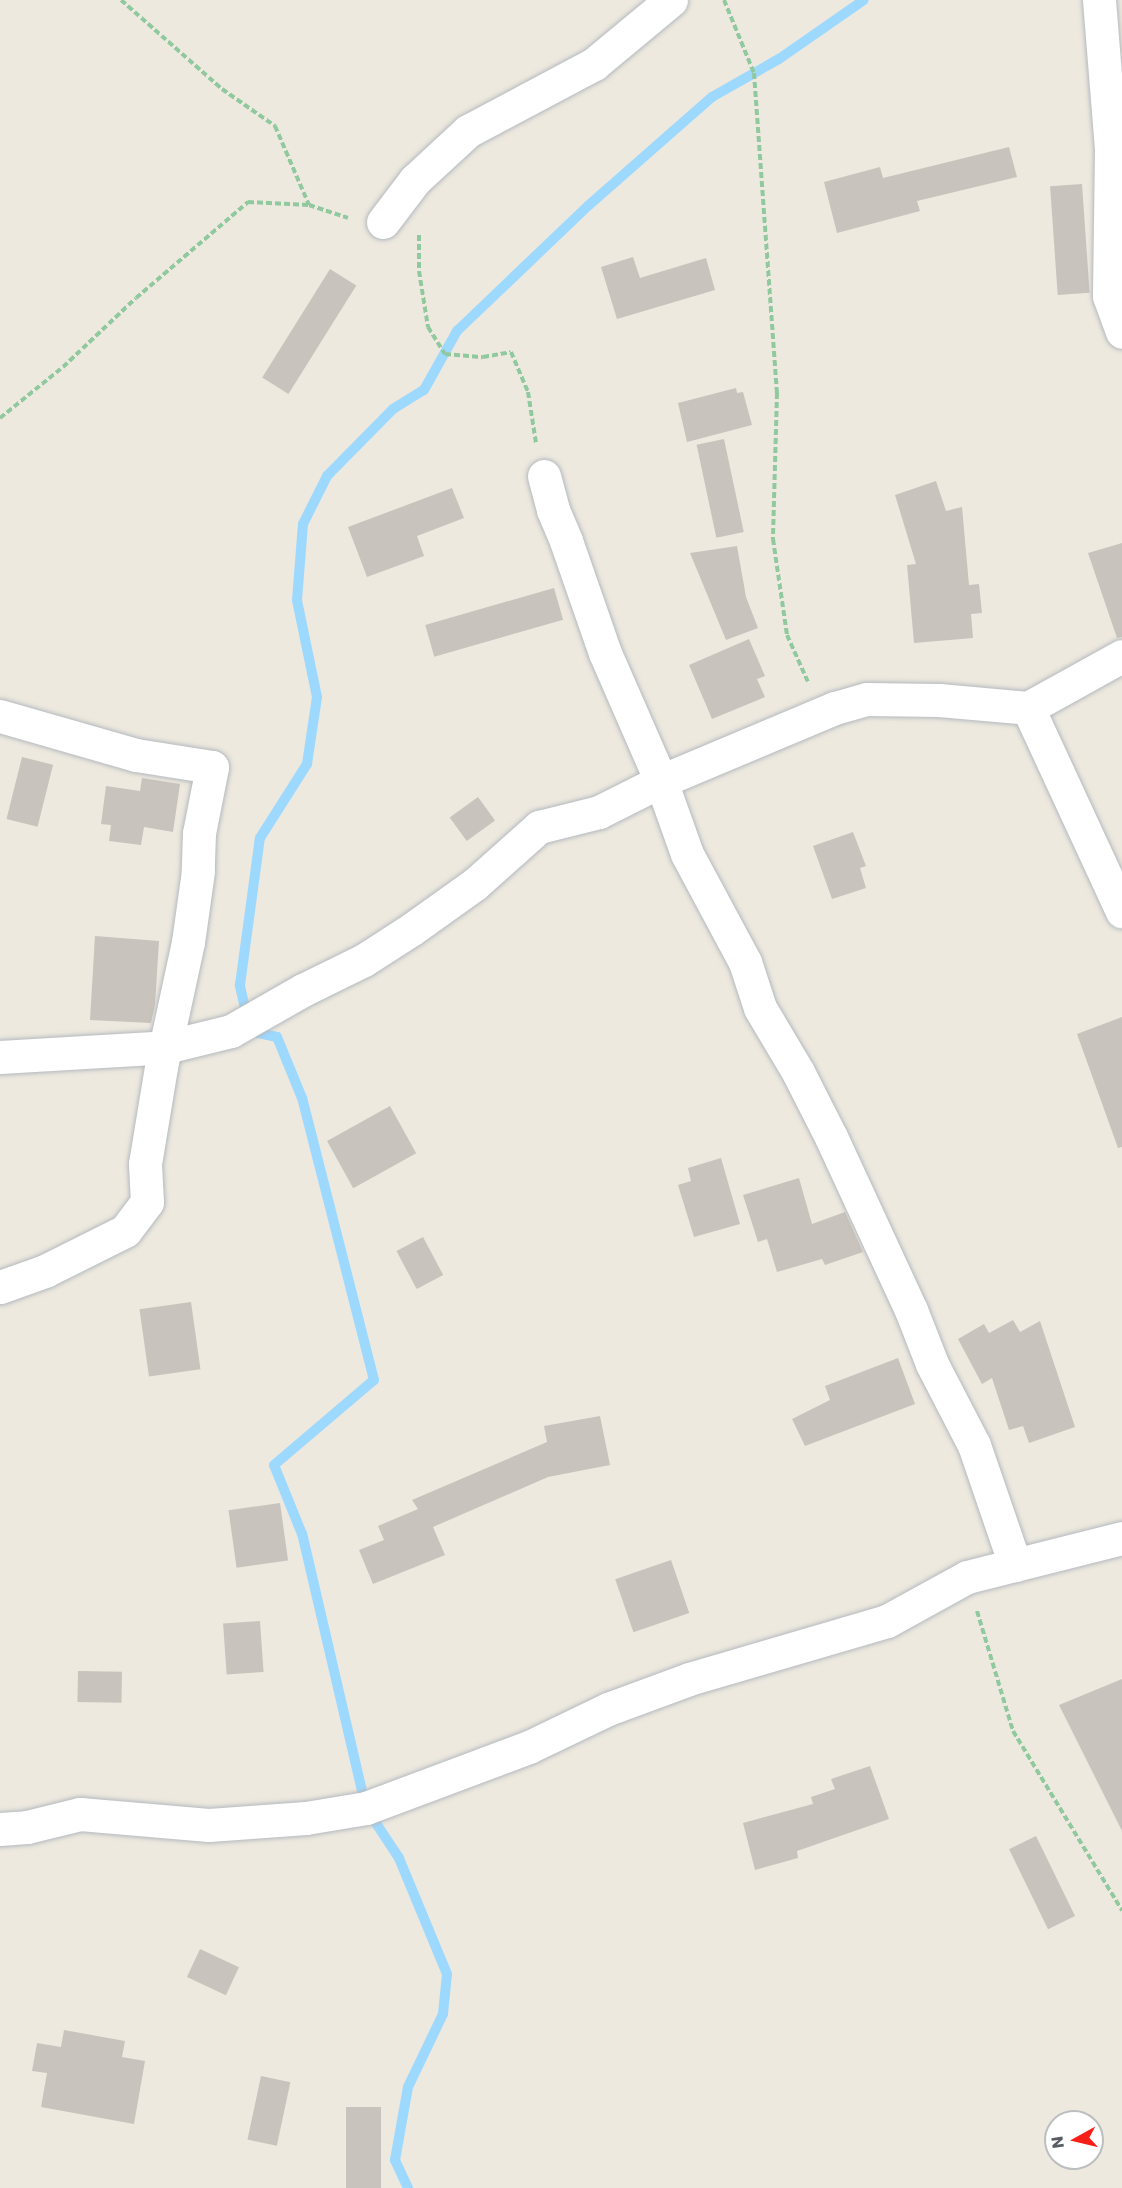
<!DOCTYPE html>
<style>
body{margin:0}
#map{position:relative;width:1122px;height:2188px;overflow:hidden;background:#ede9df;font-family:Poppins,sans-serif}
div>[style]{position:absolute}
.stream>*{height:10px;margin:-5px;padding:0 5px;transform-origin:5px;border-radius:5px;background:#9dd9ff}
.building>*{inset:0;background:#c8c3bc;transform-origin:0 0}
.path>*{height:4px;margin-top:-2px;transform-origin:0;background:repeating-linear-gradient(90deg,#91c99e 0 6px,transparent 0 9px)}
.roads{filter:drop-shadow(0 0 2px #b5b9be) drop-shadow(0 0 2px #b5b9be)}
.minor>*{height:33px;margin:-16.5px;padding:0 16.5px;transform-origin:16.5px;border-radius:16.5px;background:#fff}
span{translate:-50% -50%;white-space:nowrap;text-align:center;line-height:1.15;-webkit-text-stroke:4.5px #fff;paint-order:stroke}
.north{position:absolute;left:1044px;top:2110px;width:60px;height:60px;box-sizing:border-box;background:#fff;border:2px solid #bcbec0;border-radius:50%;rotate:262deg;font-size:16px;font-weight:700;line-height:24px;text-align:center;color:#585d62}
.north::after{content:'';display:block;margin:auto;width:21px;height:27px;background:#f91f19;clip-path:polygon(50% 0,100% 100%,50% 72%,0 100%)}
</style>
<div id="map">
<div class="stream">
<div style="left:408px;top:2188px;width:31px;rotate:-115deg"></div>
<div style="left:395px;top:2160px;width:74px;rotate:-79.9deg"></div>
<div style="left:408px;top:2087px;width:81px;rotate:-64.4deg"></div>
<div style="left:443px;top:2014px;width:40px;rotate:-84.3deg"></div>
<div style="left:447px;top:1974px;width:126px;rotate:-112.5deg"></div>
<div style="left:399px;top:1858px;width:60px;rotate:-123.4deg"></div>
<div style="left:366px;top:1808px;width:281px;rotate:-103.1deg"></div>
<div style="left:302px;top:1534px;width:74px;rotate:-112.1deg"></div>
<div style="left:274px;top:1465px;width:131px;rotate:-40.4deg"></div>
<div style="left:374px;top:1380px;width:291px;rotate:-104.3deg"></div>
<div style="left:302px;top:1098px;width:66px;rotate:-112.3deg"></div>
<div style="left:277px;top:1037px;width:19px;rotate:-168deg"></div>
<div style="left:258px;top:1033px;width:16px;rotate:-130deg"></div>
<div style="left:248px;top:1021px;width:37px;rotate:-103deg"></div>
<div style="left:240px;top:985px;width:148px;rotate:-82.3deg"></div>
<div style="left:260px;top:838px;width:88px;rotate:-57.6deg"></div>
<div style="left:307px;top:764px;width:68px;rotate:-81.5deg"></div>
<div style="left:317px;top:697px;width:99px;rotate:-101.7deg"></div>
<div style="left:297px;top:600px;width:76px;rotate:-85.5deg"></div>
<div style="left:303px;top:524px;width:54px;rotate:-63.4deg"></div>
<div style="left:327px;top:476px;width:94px;rotate:-45.4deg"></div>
<div style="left:393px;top:409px;width:36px;rotate:-32deg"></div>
<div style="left:424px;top:390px;width:68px;rotate:-60.8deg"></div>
<div style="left:457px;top:331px;width:182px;rotate:-43.7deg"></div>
<div style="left:589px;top:205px;width:164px;rotate:-41.3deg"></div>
<div style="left:712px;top:97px;width:77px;rotate:-29.6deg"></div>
<div style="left:779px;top:59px;width:103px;rotate:-34.8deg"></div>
</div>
<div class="building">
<div style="clip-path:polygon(1009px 147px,1017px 177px,917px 201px,920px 211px,837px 233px,824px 182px,880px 167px,883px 178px)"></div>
<div style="left:1082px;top:184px;width:109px;height:32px;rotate:86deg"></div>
<div style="clip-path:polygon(633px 257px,640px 278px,706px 258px,715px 290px,617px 319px,601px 267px)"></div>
<div style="left:330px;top:269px;width:31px;height:128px;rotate:32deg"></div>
<div style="clip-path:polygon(736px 388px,737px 393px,743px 392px,752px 425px,687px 442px,678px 403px)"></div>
<div style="left:724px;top:439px;width:95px;height:28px;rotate:78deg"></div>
<div style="clip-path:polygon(936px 481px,946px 511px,962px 507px,969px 585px,979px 584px,982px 613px,971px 614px,973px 638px,914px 643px,907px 565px,916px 564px,895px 495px)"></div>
<div style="clip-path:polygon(452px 488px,464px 518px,417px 536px,424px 556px,367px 577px,348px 527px)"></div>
<div style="clip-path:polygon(1122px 543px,1122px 637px,1117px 638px,1088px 553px)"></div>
<div style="clip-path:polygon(737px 546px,746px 597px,758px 628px,726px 640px,690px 553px)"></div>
<div style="left:554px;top:588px;width:33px;height:134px;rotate:74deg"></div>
<div style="clip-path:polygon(749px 639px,765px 676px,757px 679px,765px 697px,712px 719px,689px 665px)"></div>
<div style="left:22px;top:757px;width:32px;height:64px;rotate:14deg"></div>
<div style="clip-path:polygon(142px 778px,180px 784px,173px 832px,144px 827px,141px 845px,109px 841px,111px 825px,101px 824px,106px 786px,140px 791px)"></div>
<div style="left:478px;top:797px;width:29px;height:35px;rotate:54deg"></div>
<div style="clip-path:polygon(853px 832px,866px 866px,860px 868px,866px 888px,832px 899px,813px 846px)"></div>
<div style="clip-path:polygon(95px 936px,159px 941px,155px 1005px,151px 1023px,90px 1020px)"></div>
<div style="clip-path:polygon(1122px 1017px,1122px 1147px,1118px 1148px,1077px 1034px)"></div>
<div style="left:390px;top:1106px;width:54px;height:72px;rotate:61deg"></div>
<div style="clip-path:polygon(721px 1158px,740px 1224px,694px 1237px,678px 1185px,691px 1181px,688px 1168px)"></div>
<div style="clip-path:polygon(799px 1178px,812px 1224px,845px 1212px,863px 1252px,825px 1265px,822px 1259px,777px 1272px,767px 1239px,758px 1242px,743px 1195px)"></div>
<div style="left:423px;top:1237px;width:43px;height:30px;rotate:62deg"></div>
<div style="left:191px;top:1302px;width:68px;height:52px;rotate:82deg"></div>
<div style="clip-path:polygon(1013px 1320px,1020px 1332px,1040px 1321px,1075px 1427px,1029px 1443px,1023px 1426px,1009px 1430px,992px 1378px,982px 1384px,958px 1339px,984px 1324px,989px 1333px)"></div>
<div style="clip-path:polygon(898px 1358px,915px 1404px,805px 1446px,792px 1419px,830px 1400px,825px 1386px)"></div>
<div style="clip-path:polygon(600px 1416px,610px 1465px,548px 1477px,433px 1527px,445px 1555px,373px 1584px,359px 1550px,384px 1540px,378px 1526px,418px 1509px,412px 1500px,547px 1442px,544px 1426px)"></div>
<div style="left:280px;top:1503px;width:58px;height:52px;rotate:82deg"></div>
<div style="left:671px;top:1560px;width:56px;height:59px;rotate:71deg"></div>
<div style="left:260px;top:1621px;width:51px;height:37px;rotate:86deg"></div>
<div style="left:78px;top:1671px;width:44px;height:31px;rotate:1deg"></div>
<div style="clip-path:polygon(1122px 1679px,1122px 1831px,1059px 1705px)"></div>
<div style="clip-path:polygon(870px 1766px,889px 1819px,797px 1851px,798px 1858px,755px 1870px,743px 1823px,813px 1804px,811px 1797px,835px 1789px,831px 1779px)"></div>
<div style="left:1036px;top:1836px;width:89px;height:30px;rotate:64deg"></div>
<div style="left:200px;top:1949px;width:43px;height:31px;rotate:25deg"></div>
<div style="clip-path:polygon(64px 2030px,125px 2041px,122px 2057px,145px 2061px,134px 2124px,41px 2107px,47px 2073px,32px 2071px,37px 2043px,61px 2047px)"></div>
<div style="left:261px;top:2076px;width:30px;height:65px;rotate:12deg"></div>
<div style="left:346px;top:2107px;width:35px;height:81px"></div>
</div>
<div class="path">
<div style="left:121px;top:0;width:135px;rotate:41.4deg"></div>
<div style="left:222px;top:89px;width:65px;rotate:34.9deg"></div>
<div style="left:275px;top:126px;width:86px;rotate:66.7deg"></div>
<div style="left:724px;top:0;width:79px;rotate:67.7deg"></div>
<div style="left:754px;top:73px;width:321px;rotate:85.9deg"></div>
<div style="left:777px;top:393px;width:146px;rotate:91.6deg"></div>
<div style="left:773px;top:539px;width:97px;rotate:81.7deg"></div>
<div style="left:787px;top:635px;width:51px;rotate:65.9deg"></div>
<div style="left:419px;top:235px;width:36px;rotate:90deg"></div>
<div style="left:419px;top:271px;width:57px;rotate:80.9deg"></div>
<div style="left:428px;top:327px;width:32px;rotate:58deg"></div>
<div style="left:445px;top:354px;width:38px;rotate:5deg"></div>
<div style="left:483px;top:357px;width:28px;rotate:-10deg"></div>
<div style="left:511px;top:352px;width:43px;rotate:67deg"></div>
<div style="left:528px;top:392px;width:52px;rotate:81.1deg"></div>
<div style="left:0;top:418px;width:81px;rotate:-39deg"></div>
<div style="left:63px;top:367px;width:100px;rotate:-43.4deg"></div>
<div style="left:136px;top:298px;width:148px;rotate:-40.6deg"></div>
<div style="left:248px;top:202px;width:61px;rotate:2.8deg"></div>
<div style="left:309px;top:205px;width:41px;rotate:18.4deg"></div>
<div style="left:977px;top:1611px;width:125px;rotate:73.3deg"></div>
<div style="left:1013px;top:1731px;width:210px;rotate:58.7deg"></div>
</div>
<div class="roads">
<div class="minor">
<div style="left:1099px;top:0;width:150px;rotate:85.4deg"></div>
<div style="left:1111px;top:150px;width:146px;rotate:90.8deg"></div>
<div style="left:1109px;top:296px;width:38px;rotate:70deg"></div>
<div style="left:383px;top:222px;width:53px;rotate:-52.7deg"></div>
<div style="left:415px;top:180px;width:72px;rotate:-42.8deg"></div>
<div style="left:468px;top:131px;width:143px;rotate:-28deg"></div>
<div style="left:594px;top:64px;width:100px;rotate:-39.7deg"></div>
<div style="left:544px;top:476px;width:35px;rotate:75deg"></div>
<div style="left:553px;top:510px;width:34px;rotate:67deg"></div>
<div style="left:566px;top:541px;width:119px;rotate:70.8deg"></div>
<div style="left:605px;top:653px;width:140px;rotate:66.4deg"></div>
<div style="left:661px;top:781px;width:77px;rotate:70.4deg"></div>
<div style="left:687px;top:854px;width:123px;rotate:61.8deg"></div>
<div style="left:745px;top:962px;width:48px;rotate:71.9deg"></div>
<div style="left:760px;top:1008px;width:74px;rotate:59.3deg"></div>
<div style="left:798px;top:1072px;width:73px;rotate:63.1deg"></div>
<div style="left:831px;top:1137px;width:191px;rotate:65.2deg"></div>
<div style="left:911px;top:1310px;width:58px;rotate:68.7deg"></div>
<div style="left:932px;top:1364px;width:91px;rotate:62.6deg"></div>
<div style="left:974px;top:1445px;width:127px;rotate:71.1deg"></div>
<div style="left:1028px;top:708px;width:224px;rotate:65.2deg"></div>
<div style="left:0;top:716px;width:141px;rotate:16deg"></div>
<div style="left:136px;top:755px;width:77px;rotate:9deg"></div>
<div style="left:212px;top:767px;width:67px;rotate:101.1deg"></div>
<div style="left:199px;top:833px;width:38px;rotate:92deg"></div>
<div style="left:198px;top:871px;width:72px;rotate:98deg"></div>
<div style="left:188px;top:942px;width:128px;rotate:102.2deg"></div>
<div style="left:161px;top:1067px;width:98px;rotate:99.4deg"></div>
<div style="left:145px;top:1164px;width:38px;rotate:87deg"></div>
<div style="left:147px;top:1202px;width:36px;rotate:127deg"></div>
<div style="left:125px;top:1231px;width:89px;rotate:153.4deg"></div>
<div style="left:45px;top:1271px;width:48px;rotate:160.4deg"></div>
<div style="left:0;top:1057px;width:166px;rotate:-3.4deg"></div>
<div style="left:166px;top:1047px;width:67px;rotate:-13.8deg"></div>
<div style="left:231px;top:1031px;width:83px;rotate:-29.7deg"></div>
<div style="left:303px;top:990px;width:68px;rotate:-26.2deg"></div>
<div style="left:364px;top:960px;width:57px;rotate:-32.9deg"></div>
<div style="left:412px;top:929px;width:77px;rotate:-35.5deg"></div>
<div style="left:475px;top:884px;width:86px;rotate:-41.7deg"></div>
<div style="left:539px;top:827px;width:62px;rotate:-14deg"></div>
<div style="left:599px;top:812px;width:69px;rotate:-26.6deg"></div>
<div style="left:661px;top:781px;width:189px;rotate:-22.8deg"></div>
<div style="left:835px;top:708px;width:33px;rotate:-16deg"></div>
<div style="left:867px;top:699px;width:72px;rotate:0.8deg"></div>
<div style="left:939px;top:700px;width:89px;rotate:5.1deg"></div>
<div style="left:1028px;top:708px;width:107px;rotate:-29deg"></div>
<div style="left:0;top:1829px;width:27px;rotate:-4deg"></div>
<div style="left:27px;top:1827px;width:55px;rotate:-13.8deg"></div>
<div style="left:80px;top:1814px;width:129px;rotate:4.9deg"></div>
<div style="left:209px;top:1825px;width:97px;rotate:-4.1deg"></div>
<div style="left:306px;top:1818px;width:61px;rotate:-9.5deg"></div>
<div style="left:366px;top:1808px;width:174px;rotate:-20.5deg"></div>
<div style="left:529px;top:1747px;width:88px;rotate:-25.7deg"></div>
<div style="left:608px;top:1709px;width:86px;rotate:-20.3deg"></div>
<div style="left:689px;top:1679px;width:206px;rotate:-16.3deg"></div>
<div style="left:887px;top:1621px;width:91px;rotate:-28.8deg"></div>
<div style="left:967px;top:1577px;width:160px;rotate:-14.1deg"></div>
</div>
</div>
<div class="north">N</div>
</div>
